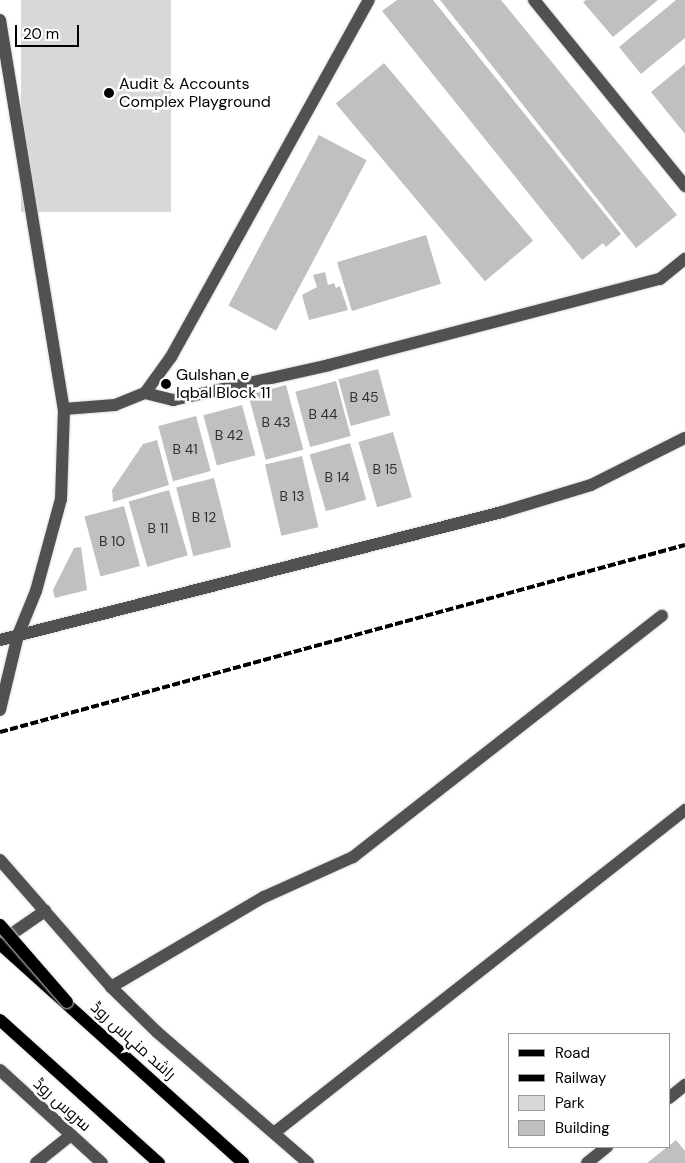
<!DOCTYPE html>
<meta charset="utf-8">
<style>
body{margin:0}
#map{position:relative;width:685px;height:1163px;overflow:hidden;background:#fff;font-family:"DM Sans",Cairo,sans-serif}
div>[style]{position:absolute}
.green>*{inset:0;background:#d8d8d8;transform-origin:0 0}
.building>*{inset:0;background:#c0c0c0;transform-origin:0 0}
.roads{filter:drop-shadow(0 0 1px #dbdbdb) drop-shadow(0 0 1px #dbdbdb)}
.minor>*{height:12px;margin:-6px;padding:0 6px;transform-origin:6px;border-radius:6px;background:#515151}
.major>*{height:12px;margin:-6px;padding:0 6px;transform-origin:6px;border-radius:6px;background:#000}
.rail>*{height:4px;margin-top:-2px;transform-origin:0;background:repeating-linear-gradient(90deg,#000 0 8px,transparent 0 10.5px)}
.bridges{filter:drop-shadow(0 0 1px #dbdbdb) drop-shadow(0 0 1px #dbdbdb)}
.major-bridge>*{height:12px;margin:-6px;padding:0 6px;transform-origin:6px;border-radius:6px;background:#000}
.dots>*{width:14px;height:14px;translate:-50% -50%;box-sizing:border-box;border:2px solid #fff;border-radius:50%}
span{translate:-50% -50%;white-space:nowrap;text-align:center;line-height:1.15;-webkit-text-stroke:5px #fff;paint-order:stroke}
.number-label{font-size:14px;color:#303030}
.number-label span{-webkit-text-stroke-width:0}
.poi-label{font-size:16px;color:#000}
.left{translate:0 -50%;text-align:left}
.street-label{font-size:16px;color:#000}
.legend{position:absolute;left:508px;top:1033px;width:162px;height:115px;box-sizing:border-box;background:#fff;border:1px solid #999;margin:0;padding:6px 9px;list-style:none;font-size:15px;color:#000}
.legend li{display:flex;align-items:center;gap:10px;height:25px}
.legend b{width:25px;border:1px solid #999}
.scale{position:absolute;left:15px;top:25px;width:64px;height:22px;box-sizing:border-box;border:2px solid #000;border-top:0;padding-left:6px;font-size:15px;line-height:18px;white-space:nowrap;color:#000;-webkit-text-stroke:4px #fff;paint-order:stroke}
</style>
<div id="map">
<div class="green">
<div style="left:21px;top:0;width:150px;height:212px"></div>
</div>
<div class="building">
<div style="clip-path:polygon(397px 0,433px 0,621px 234px,606px 247px,603px 243px,582px 260px,382px 11px)"></div>
<div style="clip-path:polygon(440px 0,501px 0,677px 215px,636px 248px)"></div>
<div style="clip-path:polygon(586px 0,658px 0,613px 37px,583px 2px)"></div>
<div style="clip-path:polygon(676px 0,685px 0,685px 38px,641px 74px,619px 47px)"></div>
<div style="left:384px;top:63px;width:232px;height:63px;rotate:50deg"></div>
<div style="clip-path:polygon(685px 64px,685px 134px,651px 92px)"></div>
<div style="left:319px;top:135px;width:54px;height:193px;rotate:28deg"></div>
<div style="left:426px;top:235px;width:51px;height:93px;rotate:73deg"></div>
<div style="clip-path:polygon(325px 272px,328px 285px,334px 283px,336px 288px,340px 286px,348px 310px,309px 320px,302px 295px,317px 287px,313px 275px)"></div>
<div style="left:378px;top:369px;width:48px;height:41px;rotate:75deg"></div>
<div style="left:336px;top:381px;width:57px;height:42px;rotate:75deg"></div>
<div style="left:286px;top:385px;width:67px;height:39px;rotate:75deg"></div>
<div style="left:242px;top:405px;width:52px;height:40px;rotate:75deg"></div>
<div style="left:196px;top:416px;width:57px;height:39px;rotate:75deg"></div>
<div style="left:393px;top:432px;width:68px;height:36px;rotate:74deg"></div>
<div style="clip-path:polygon(157px 440px,169px 485px,113px 502px,112px 490px,143px 444px)"></div>
<div style="left:350px;top:443px;width:59px;height:42px;rotate:74deg"></div>
<div style="left:302px;top:456px;width:73px;height:38px;rotate:77deg"></div>
<div style="left:214px;top:478px;width:71px;height:39px;rotate:76deg"></div>
<div style="left:169px;top:490px;width:68px;height:42px;rotate:74deg"></div>
<div style="left:124px;top:506px;width:62px;height:41px;rotate:75deg"></div>
<div style="clip-path:polygon(81px 547px,87px 590px,55px 598px,53px 590px,74px 548px)"></div>
<div style="clip-path:polygon(676px 1140px,685px 1151px,685px 1163px,647px 1163px)"></div>
</div>
<div class="roads">
<div class="minor">
<div style="left:534px;top:0;width:240px;rotate:50.9deg"></div>
<div style="left:0;top:20px;width:394px;rotate:80.7deg"></div>
<div style="left:64px;top:409px;width:90px;rotate:91.9deg"></div>
<div style="left:61px;top:499px;width:95px;rotate:105.2deg"></div>
<div style="left:36px;top:591px;width:48px;rotate:112.2deg"></div>
<div style="left:18px;top:635px;width:77px;rotate:103.5deg"></div>
<div style="left:145px;top:393px;width:29px;rotate:14deg"></div>
<div style="left:173px;top:400px;width:160px;rotate:-12.6deg"></div>
<div style="left:329px;top:365px;width:342px;rotate:-14.6deg"></div>
<div style="left:660px;top:279px;width:32px;rotate:-39deg"></div>
<div style="left:64px;top:409px;width:51px;rotate:-4.5deg"></div>
<div style="left:115px;top:405px;width:32px;rotate:-22deg"></div>
<div style="left:145px;top:393px;width:44px;rotate:-54.2deg"></div>
<div style="left:171px;top:357px;width:408px;rotate:-61deg"></div>
<div style="left:0;top:640px;width:518px;rotate:-14.3deg"></div>
<div style="left:502px;top:512px;width:93px;rotate:-16.9deg"></div>
<div style="left:591px;top:485px;width:105px;rotate:-26.6deg"></div>
<div style="left:0;top:860px;width:169px;rotate:48.8deg"></div>
<div style="left:111px;top:987px;width:64px;rotate:44.4deg"></div>
<div style="left:157px;top:1032px;width:200px;rotate:40.9deg"></div>
<div style="left:0;top:942px;width:55px;rotate:-34.6deg"></div>
<div style="left:111px;top:987px;width:178px;rotate:-30.5deg"></div>
<div style="left:264px;top:897px;width:98px;rotate:-24.2deg"></div>
<div style="left:353px;top:857px;width:392px;rotate:-38deg"></div>
<div style="left:0;top:1070px;width:138px;rotate:42.4deg"></div>
<div style="left:669px;top:1098px;width:21px;rotate:-39deg"></div>
<div style="left:274px;top:1133px;width:523px;rotate:-38.16deg"></div>
<div style="left:36px;top:1163px;width:45px;rotate:-38.7deg"></div>
<div style="left:587px;top:1163px;width:26px;rotate:-39deg"></div>
</div>
<div class="major">
<div style="left:0;top:944px;width:327px;rotate:42deg"></div>
<div style="left:0;top:1020px;width:214px;rotate:42deg"></div>
</div>
</div>
<div class="rail">
<div style="left:0;top:732px;width:710px;rotate:-15.27deg"></div>
</div>
<div class="bridges">
<div class="major-bridge">
<div style="left:0;top:925px;width:102px;rotate:49deg"></div>
</div>
</div>
<div class="dots">
<div style="left:109px;top:93px;background:#000"></div>
<div style="left:166px;top:384px;background:#000"></div>
</div>
<div class="number-label">
<span style="left:364px;top:397px">B 45</span>
<span style="left:323px;top:414px">B 44</span>
<span style="left:276px;top:422px">B 43</span>
<span style="left:229px;top:435px">B 42</span>
<span style="left:185px;top:449px">B 41</span>
<span style="left:385px;top:469px">B 15</span>
<span style="left:337px;top:477px">B 14</span>
<span style="left:292px;top:496px">B 13</span>
<span style="left:204px;top:517px">B 12</span>
<span style="left:158px;top:528px">B 11</span>
<span style="left:112px;top:541px">B 10</span>
</div>
<div class="poi-label">
<span class="left" style="left:119px;top:93px">Audit &amp; Accounts<br>Complex Playground</span>
<span class="left" style="left:176px;top:384px">Gulshan e<br>Iqbal Block 11</span>
</div>
<div class="street-label">
<span style="left:133px;top:1041px;rotate:42deg">راشد منہاس روڈ</span>
<span style="left:62px;top:1105px;rotate:42deg">سروس روڈ</span>
</div>
<ul class="legend">
<li><b style="height:6px;background:#000"></b>Road</li>
<li><b style="height:6px;background:#000"></b>Railway</li>
<li><b style="height:14px;background:#d8d8d8"></b>Park</li>
<li><b style="height:14px;background:#c0c0c0"></b>Building</li>
</ul>
<div class="scale">20 m</div>
</div>
